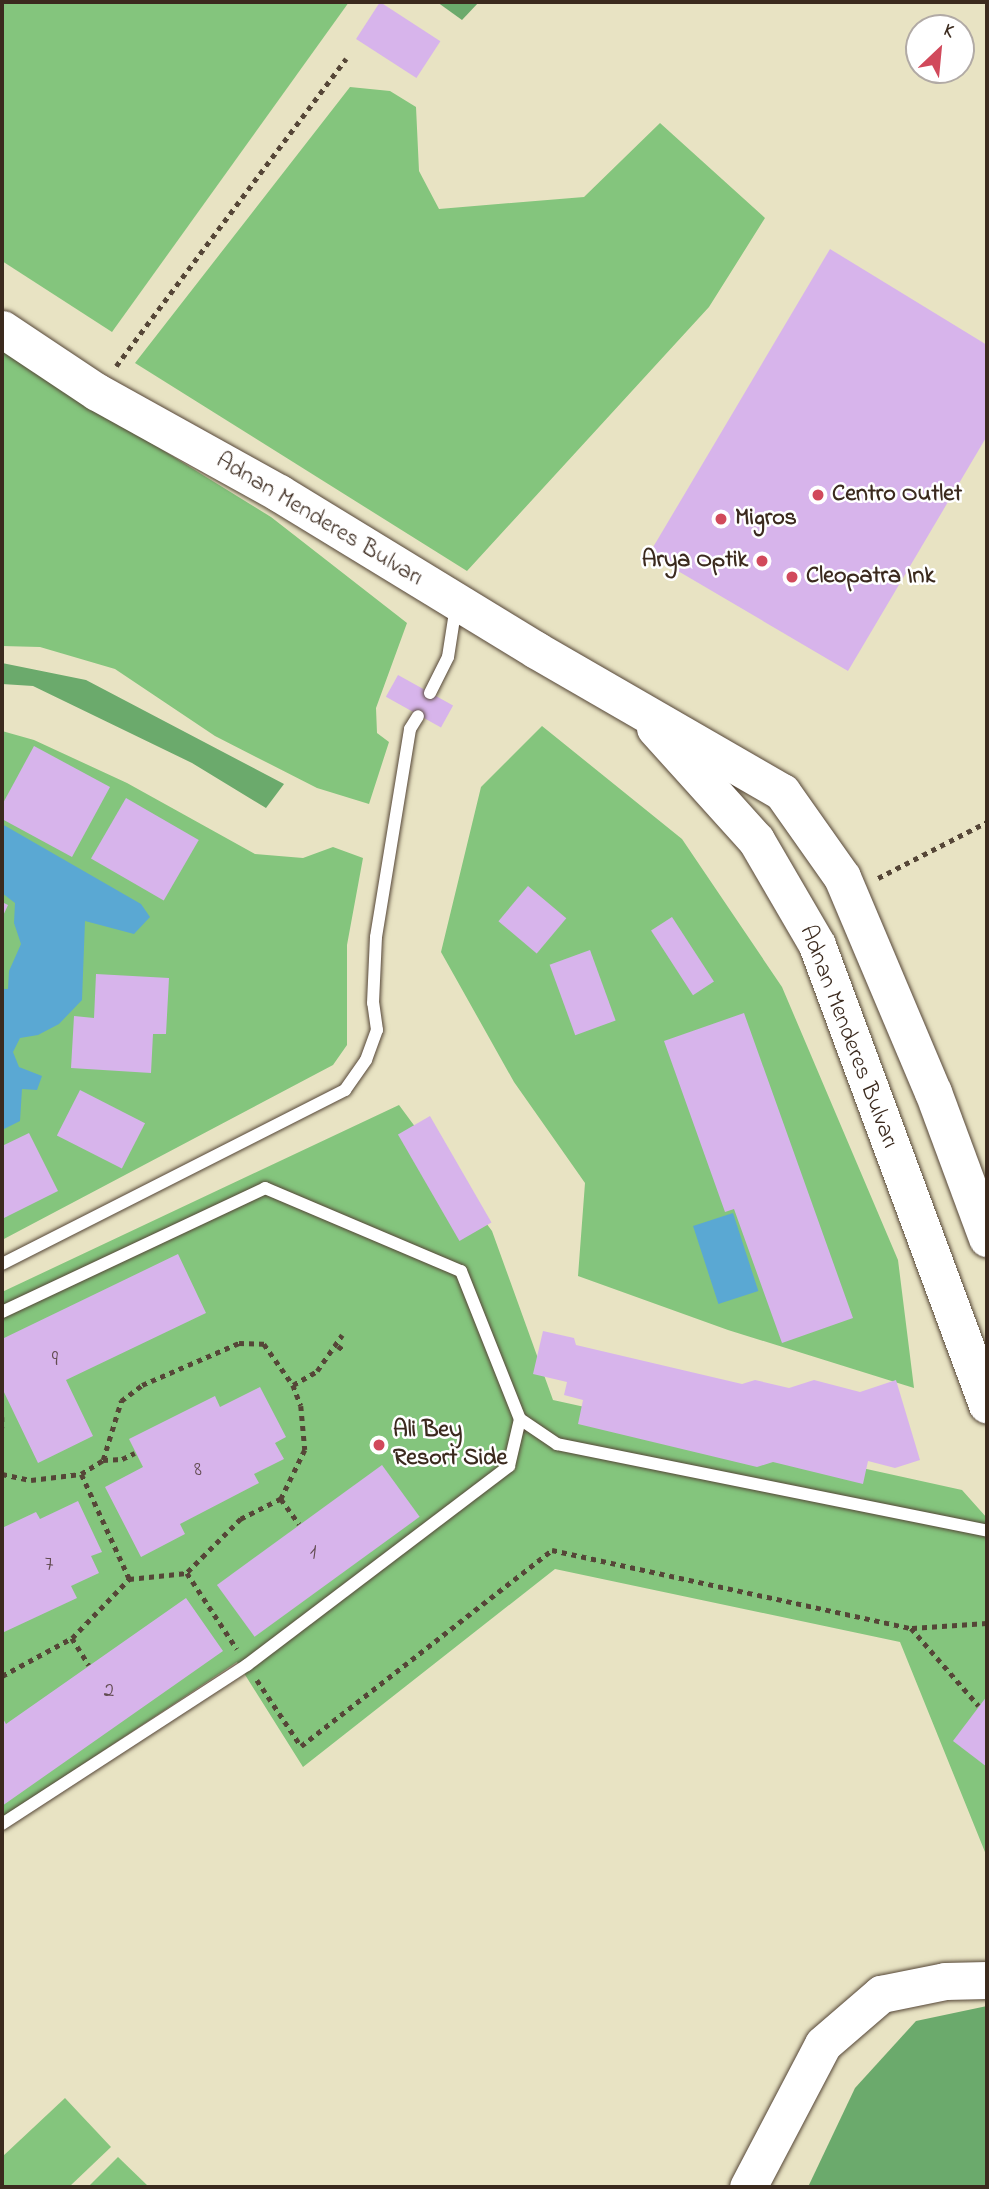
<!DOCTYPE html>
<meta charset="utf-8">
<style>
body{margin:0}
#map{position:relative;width:989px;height:2189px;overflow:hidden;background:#e8e3c3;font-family:"Indie Flower",sans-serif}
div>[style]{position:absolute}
.green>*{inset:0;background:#84c57d}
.forest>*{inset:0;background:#6baa6c}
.water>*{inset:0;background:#5aa8d3;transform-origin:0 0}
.building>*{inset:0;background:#d7b4eb;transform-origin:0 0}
.path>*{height:4.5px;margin-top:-2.25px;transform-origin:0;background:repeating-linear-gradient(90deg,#554637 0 5px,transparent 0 10px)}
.roads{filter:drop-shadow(0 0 2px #554637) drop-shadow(0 0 2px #554637)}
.lane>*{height:12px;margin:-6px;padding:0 6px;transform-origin:6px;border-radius:6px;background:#fff}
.secondary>*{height:37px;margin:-18.5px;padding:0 18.5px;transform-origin:18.5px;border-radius:18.5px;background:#fff}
.dots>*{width:19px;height:19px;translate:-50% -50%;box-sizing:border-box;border:4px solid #fff;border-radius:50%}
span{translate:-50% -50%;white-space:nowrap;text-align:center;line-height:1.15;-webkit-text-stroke:5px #fff;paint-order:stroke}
.number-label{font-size:21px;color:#624c51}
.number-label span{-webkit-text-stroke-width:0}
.poi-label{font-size:24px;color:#3b2a1e;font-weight:700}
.left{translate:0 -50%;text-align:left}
.right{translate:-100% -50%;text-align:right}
.street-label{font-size:24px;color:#3b2a1e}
.frame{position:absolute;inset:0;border:4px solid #3b2a1e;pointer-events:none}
.north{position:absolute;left:905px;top:14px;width:70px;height:70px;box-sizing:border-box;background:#fff;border:2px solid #b1aaa5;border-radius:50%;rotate:26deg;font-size:19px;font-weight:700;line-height:28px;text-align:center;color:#3b2a1e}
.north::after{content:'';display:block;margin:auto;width:24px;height:32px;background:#d1495b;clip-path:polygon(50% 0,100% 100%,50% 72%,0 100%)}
</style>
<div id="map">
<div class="green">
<div style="clip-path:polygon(2px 2px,349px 2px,112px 332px,2px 261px)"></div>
<div style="clip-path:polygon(350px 87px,390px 91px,416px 107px,419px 171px,439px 209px,584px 197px,660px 123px,765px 218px,709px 307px,467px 571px,135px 363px)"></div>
<div style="clip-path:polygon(2px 351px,271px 517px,407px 623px,376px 708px,377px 733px,389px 742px,369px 804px,317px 788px,215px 736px,115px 669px,40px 647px,2px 646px)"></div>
<div style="clip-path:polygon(542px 726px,682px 839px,782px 987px,898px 1260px,914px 1388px,728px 1330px,578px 1276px,585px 1183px,514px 1082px,441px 952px,481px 787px)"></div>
<div style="clip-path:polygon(2px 731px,34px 740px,127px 783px,255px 854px,303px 858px,333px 847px,363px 858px,347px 945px,347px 1045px,333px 1065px,2px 1240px)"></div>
<div style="clip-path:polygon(399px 1105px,492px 1231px,553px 1400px,962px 1490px,987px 1518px,987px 1857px,900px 1642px,555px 1569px,303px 1767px,237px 1662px,2px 1818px,2px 1292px)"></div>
<div style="clip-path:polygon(65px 2098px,111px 2147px,69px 2187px,2px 2187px,2px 2157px)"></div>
<div style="clip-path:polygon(118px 2157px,149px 2187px,88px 2187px)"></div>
</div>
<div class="forest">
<div style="clip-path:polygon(437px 2px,479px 2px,462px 20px)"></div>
<div style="clip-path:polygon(2px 663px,86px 680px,284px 784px,266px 808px,192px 763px,33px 686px,2px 684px)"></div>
<div style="clip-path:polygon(987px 2006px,987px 2187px,808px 2187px,855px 2088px,916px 2021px)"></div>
</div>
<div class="water">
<div style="clip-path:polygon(2px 824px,141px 904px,150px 917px,134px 934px,85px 921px,82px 1000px,59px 1024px,38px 1035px,20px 1038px,13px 1052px,19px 1067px,42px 1076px,37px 1090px,22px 1089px,20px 1121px,2px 1130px,2px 989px,8px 989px,9px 971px,21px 944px,14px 923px,15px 903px,2px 893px)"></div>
<div style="left:733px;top:1213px;width:82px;height:42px;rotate:72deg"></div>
</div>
<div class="building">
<div style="left:380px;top:2px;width:72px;height:44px;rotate:33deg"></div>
<div style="clip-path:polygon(830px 249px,987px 345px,987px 436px,848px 671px,649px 554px)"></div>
<div style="left:398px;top:675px;width:63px;height:25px;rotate:29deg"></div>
<div style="clip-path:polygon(34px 746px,110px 787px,72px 857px,2px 819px,2px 805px)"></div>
<div style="left:126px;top:798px;width:84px;height:70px;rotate:30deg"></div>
<div style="left:528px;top:886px;width:50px;height:46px;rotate:40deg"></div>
<div style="clip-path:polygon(2px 902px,8px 905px,2px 918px)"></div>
<div style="left:672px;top:917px;width:77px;height:25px;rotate:57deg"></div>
<div style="left:590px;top:950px;width:75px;height:43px;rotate:70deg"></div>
<div style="clip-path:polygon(96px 974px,169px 978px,166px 1034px,153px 1034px,151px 1073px,71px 1068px,74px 1016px,94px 1018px)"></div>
<div style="clip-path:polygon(744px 1013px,853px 1318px,782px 1343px,734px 1209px,725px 1212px,664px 1041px)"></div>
<div style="left:80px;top:1090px;width:73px;height:51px;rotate:27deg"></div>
<div style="left:430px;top:1116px;width:123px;height:37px;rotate:60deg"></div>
<div style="clip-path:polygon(29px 1133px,58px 1191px,2px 1219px,2px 1146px)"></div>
<div style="clip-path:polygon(178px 1254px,206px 1313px,66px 1380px,93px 1436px,38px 1463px,2px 1388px,2px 1339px)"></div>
<div style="clip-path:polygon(543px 1331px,574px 1338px,576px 1345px,742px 1384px,755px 1380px,789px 1388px,814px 1380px,860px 1392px,896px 1380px,920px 1460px,895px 1468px,868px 1461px,863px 1484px,773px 1462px,757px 1467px,578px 1424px,583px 1400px,564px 1395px,567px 1382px,533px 1374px)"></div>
<div style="clip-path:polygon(260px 1387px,286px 1437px,275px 1443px,284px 1459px,254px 1474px,259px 1483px,180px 1524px,185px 1534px,141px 1557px,105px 1487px,143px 1467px,129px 1439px,215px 1396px,220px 1407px)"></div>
<div style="left:382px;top:1465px;width:64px;height:204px;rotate:54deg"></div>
<div style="clip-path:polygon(78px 1501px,102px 1552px,91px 1556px,99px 1573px,71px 1586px,77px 1598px,2px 1633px,2px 1528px,36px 1512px,40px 1519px)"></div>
<div style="clip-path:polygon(186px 1598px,223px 1651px,2px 1806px,2px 1717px,6px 1724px)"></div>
<div style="clip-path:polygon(987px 1696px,987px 1767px,953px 1741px)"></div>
</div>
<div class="path">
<div style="left:116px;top:366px;width:384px;rotate:-53.2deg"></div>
<div style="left:878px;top:878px;width:123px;rotate:-27.2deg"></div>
<div style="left:338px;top:1346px;width:9px;rotate:36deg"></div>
<div style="left:293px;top:1385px;width:28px;rotate:-30deg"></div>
<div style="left:317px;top:1371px;width:44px;rotate:-55.2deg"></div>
<div style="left:2px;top:1417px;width:11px;rotate:90deg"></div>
<div style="left:103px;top:1460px;width:19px;rotate:-3deg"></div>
<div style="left:122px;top:1459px;width:14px;rotate:-25deg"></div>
<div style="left:2px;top:1474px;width:30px;rotate:12deg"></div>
<div style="left:31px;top:1480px;width:50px;rotate:-6.8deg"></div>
<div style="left:81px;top:1474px;width:26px;rotate:-32deg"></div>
<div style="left:103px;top:1460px;width:62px;rotate:-73deg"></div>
<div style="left:121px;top:1401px;width:26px;rotate:-37deg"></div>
<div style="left:142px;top:1385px;width:106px;rotate:-23.4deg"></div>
<div style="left:239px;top:1343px;width:25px;rotate:2deg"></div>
<div style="left:264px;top:1344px;width:50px;rotate:54.7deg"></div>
<div style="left:293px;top:1385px;width:22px;rotate:69deg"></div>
<div style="left:301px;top:1406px;width:44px;rotate:84.8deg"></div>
<div style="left:305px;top:1450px;width:55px;rotate:116.1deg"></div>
<div style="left:281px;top:1499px;width:45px;rotate:153.4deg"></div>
<div style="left:241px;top:1519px;width:76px;rotate:135deg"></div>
<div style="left:281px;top:1499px;width:31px;rotate:54deg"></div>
<div style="left:129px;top:1579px;width:58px;rotate:-5.9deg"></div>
<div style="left:187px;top:1573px;width:91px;rotate:56.7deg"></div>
<div style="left:912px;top:1628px;width:75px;rotate:-3.8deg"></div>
<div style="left:72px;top:1638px;width:32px;rotate:58deg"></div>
<div style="left:2px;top:1676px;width:80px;rotate:-28.5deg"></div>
<div style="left:72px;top:1638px;width:82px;rotate:-46deg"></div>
<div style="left:129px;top:1579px;width:115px;rotate:-114.6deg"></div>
<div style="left:257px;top:1680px;width:79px;rotate:56.3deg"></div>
<div style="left:301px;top:1746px;width:318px;rotate:-38deg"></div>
<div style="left:552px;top:1550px;width:367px;rotate:12.3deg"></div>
<div style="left:911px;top:1628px;width:103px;rotate:48.9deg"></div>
</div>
<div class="roads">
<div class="lane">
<div style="left:430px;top:693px;width:40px;rotate:-63.4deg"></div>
<div style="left:448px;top:657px;width:52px;rotate:-81.1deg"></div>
<div style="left:2px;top:1264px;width:385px;rotate:-26.9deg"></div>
<div style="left:345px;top:1090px;width:37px;rotate:-55deg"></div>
<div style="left:366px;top:1060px;width:32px;rotate:-70deg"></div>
<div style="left:377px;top:1030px;width:27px;rotate:-98deg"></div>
<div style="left:373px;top:1003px;width:66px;rotate:-87.4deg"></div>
<div style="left:376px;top:937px;width:211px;rotate:-80.7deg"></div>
<div style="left:410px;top:729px;width:15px;rotate:-58deg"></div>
<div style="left:2px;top:1312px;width:291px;rotate:-25.2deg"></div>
<div style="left:265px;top:1188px;width:213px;rotate:23deg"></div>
<div style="left:461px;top:1271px;width:159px;rotate:68.3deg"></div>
<div style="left:520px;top:1419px;width:45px;rotate:34deg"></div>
<div style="left:557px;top:1444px;width:439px;rotate:11.4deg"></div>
<div style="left:2px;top:1824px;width:292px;rotate:-33deg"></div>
<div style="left:247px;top:1665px;width:329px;rotate:-37.2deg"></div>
<div style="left:509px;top:1466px;width:48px;rotate:-76.8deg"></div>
</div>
<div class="secondary">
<div style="left:2px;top:329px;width:114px;rotate:33.6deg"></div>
<div style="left:97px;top:392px;width:208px;rotate:29deg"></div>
<div style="left:279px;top:493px;width:301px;rotate:31.4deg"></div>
<div style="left:536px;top:650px;width:284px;rotate:30deg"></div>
<div style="left:782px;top:792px;width:104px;rotate:54.8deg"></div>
<div style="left:842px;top:877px;width:233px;rotate:67.1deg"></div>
<div style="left:933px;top:1092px;width:156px;rotate:69.7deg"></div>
<div style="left:655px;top:728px;width:151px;rotate:48deg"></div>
<div style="left:756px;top:840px;width:121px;rotate:59.8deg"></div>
<div style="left:817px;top:945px;width:490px;rotate:69.7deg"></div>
<div style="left:748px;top:2187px;width:161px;rotate:-62.3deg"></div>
<div style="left:823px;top:2044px;width:77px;rotate:-40.8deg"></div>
<div style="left:881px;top:1994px;width:65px;rotate:-11.5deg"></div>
<div style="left:945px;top:1981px;width:42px;rotate:-1.4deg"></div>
</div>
</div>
<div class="dots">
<div style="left:818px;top:495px;background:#d1495b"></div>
<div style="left:721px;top:519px;background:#d1495b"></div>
<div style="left:762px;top:561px;background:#d1495b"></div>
<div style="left:792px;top:577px;background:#d1495b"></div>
<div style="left:379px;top:1445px;background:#d1495b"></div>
</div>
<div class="number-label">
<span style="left:55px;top:1360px">9</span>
<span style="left:198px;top:1470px">8</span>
<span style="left:313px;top:1553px">1</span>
<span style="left:49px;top:1565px">7</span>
<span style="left:109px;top:1691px">2</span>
</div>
<div class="poi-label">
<span class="left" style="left:832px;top:495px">Centro Outlet</span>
<span class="left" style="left:735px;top:519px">Migros</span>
<span class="right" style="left:748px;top:561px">Arya Optik</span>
<span class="left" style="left:806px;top:577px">Cleopatra Ink</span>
<span class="left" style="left:393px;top:1445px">Ali Bey<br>Resort Side</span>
</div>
<div class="street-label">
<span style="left:319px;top:520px;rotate:31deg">Adnan Menderes Bulvarı</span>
<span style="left:848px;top:1037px;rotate:69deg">Adnan Menderes Bulvarı</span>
</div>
<div class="frame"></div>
<div class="north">K</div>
</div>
